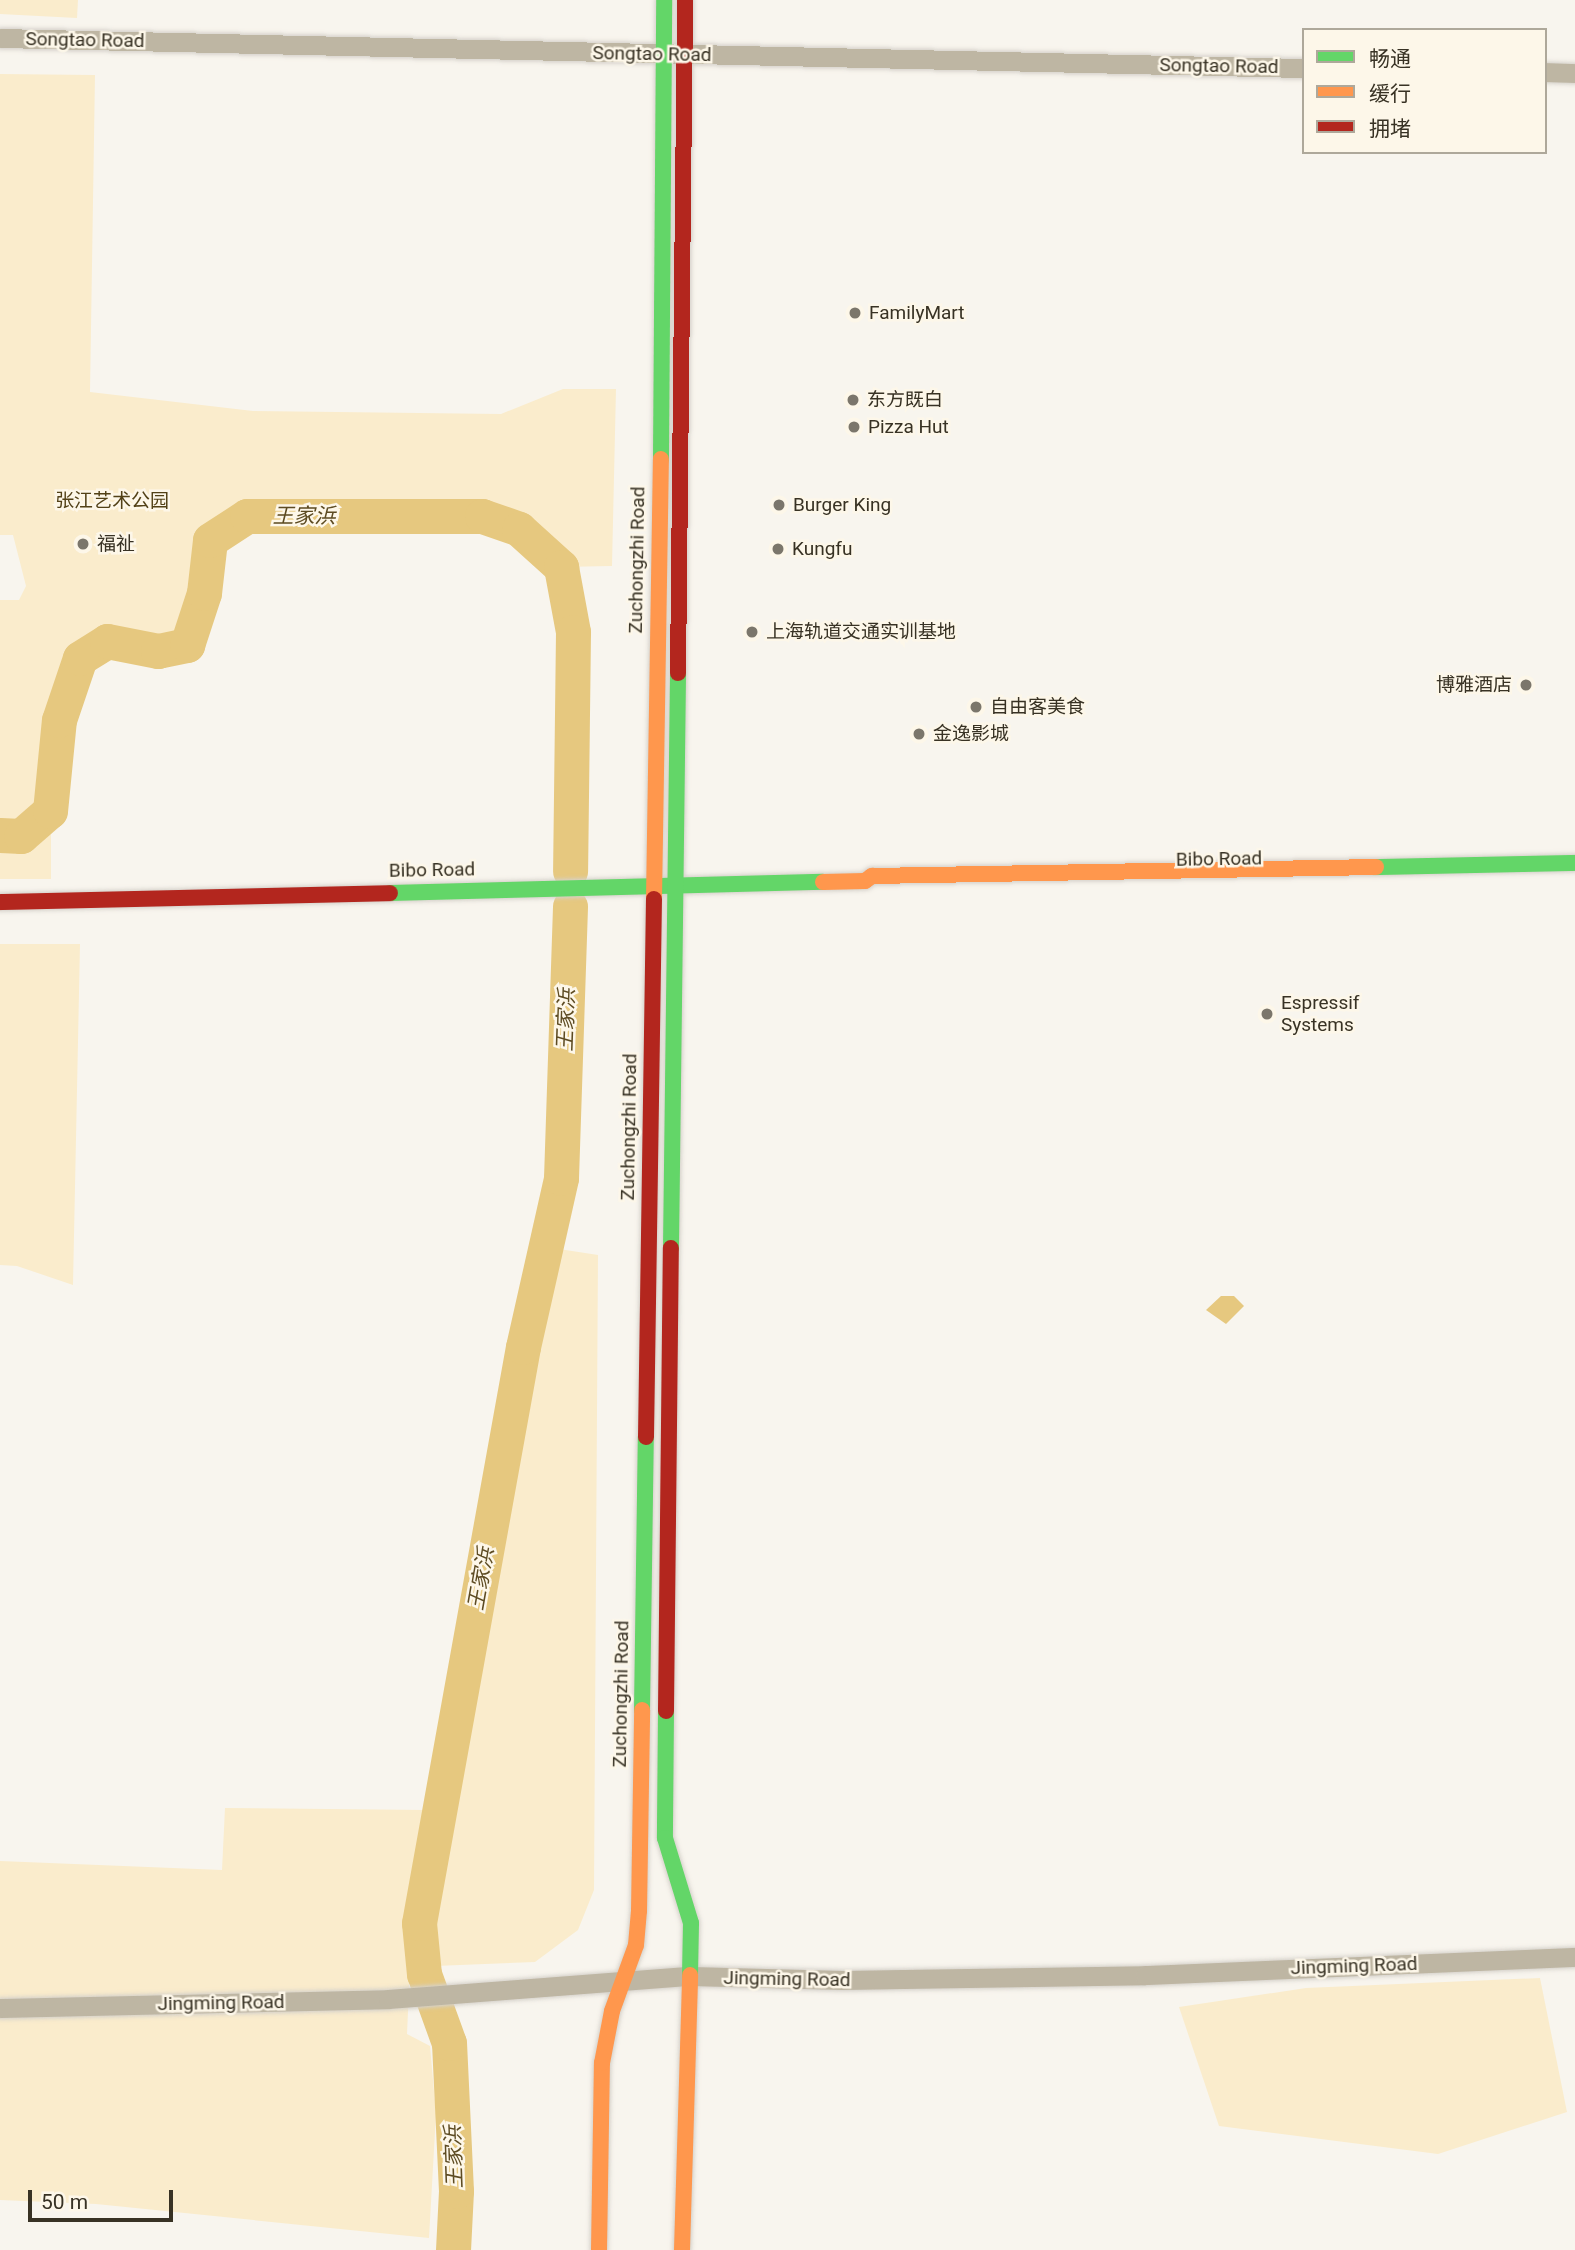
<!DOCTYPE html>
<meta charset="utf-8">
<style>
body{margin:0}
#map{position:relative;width:1575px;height:2250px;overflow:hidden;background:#f8f5ee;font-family:Roboto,"Noto Sans SC",sans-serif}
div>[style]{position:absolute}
.green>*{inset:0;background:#faeccc}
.water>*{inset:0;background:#e6c87f}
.river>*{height:35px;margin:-17.5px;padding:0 17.5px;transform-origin:17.5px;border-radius:17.5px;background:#e6c87f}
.roads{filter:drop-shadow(0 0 2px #d5d1ca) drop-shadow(0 0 2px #d5d1ca)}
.street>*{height:19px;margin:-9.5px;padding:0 9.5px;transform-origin:9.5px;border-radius:9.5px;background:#beb6a3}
.fast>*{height:16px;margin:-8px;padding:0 8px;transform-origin:8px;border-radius:8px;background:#63d668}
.slow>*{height:16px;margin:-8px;padding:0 8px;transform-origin:8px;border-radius:8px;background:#ff974d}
.jam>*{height:16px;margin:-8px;padding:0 8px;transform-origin:8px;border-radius:8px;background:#b3261e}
.dots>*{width:19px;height:19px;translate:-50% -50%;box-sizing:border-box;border:4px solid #fdf7e9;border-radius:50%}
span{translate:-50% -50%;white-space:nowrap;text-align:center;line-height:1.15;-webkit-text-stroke:5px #fdf7e9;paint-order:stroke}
.street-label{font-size:19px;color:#383224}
.poi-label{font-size:19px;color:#383224}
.left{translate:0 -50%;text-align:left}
.right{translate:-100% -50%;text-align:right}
.park-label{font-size:19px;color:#524117}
.water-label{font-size:21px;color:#5d4b22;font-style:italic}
.legend{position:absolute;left:1302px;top:28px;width:245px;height:126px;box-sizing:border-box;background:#fdf7e9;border:2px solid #aea89a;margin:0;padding:9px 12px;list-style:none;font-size:21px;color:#383224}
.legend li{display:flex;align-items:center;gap:14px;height:35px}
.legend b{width:35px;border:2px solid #aea89a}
.scale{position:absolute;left:28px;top:2190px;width:145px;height:32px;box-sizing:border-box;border:4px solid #383224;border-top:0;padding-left:9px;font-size:21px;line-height:24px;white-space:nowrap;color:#383224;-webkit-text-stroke:5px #fdf7e9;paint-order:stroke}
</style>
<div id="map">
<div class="green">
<div style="clip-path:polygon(0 0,78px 0,77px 18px,0 14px)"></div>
<div style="clip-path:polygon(0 74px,95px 75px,90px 392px,253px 411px,501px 414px,563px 389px,616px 389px,612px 566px,561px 567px,519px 529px,482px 516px,247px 516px,210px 540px,204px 593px,187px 645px,158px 651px,107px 641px,80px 658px,59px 720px,51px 768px,51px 879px,0 879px,0 600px,19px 600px,26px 586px,13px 535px,0 535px)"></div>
<div style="clip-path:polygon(0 944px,80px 944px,73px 1285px,17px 1266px,0 1265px)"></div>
<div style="clip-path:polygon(533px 1245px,598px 1255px,594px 1890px,578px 1930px,535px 1962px,410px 1967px,407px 2034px,430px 2046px,436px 2114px,429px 2238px,96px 2204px,0 2200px,0 1861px,222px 1870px,225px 1808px,425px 1810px)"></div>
<div style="clip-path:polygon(1540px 1978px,1567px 2112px,1438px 2154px,1219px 2126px,1179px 2007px,1306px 1988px)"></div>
</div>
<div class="water">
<div style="clip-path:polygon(1221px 1296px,1234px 1296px,1244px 1306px,1226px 1324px,1206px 1310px)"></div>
</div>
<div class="river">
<div style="left:0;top:835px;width:21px;rotate:3deg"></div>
<div style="left:21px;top:836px;width:38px;rotate:-41deg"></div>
<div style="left:50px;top:811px;width:91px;rotate:-84.4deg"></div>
<div style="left:59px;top:720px;width:65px;rotate:-71.3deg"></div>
<div style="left:80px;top:658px;width:32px;rotate:-32deg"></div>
<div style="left:107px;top:641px;width:52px;rotate:11.1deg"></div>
<div style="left:158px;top:651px;width:30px;rotate:-12deg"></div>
<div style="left:187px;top:645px;width:55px;rotate:-71.9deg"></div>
<div style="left:204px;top:593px;width:53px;rotate:-83.5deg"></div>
<div style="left:210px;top:540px;width:44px;rotate:-33deg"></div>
<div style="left:247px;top:516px;width:235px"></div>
<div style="left:482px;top:516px;width:39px;rotate:19deg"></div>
<div style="left:519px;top:529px;width:57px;rotate:42.1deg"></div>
<div style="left:561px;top:567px;width:66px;rotate:79.5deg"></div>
<div style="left:573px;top:632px;width:239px;rotate:90.7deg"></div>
<div style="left:453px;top:2250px;width:59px;rotate:-87.1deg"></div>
<div style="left:456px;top:2191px;width:148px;rotate:-92.7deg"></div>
<div style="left:449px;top:2043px;width:73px;rotate:-109.9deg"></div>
<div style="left:424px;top:1974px;width:51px;rotate:-95.6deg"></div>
<div style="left:419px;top:1923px;width:585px;rotate:-79.77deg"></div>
<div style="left:523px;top:1347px;width:173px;rotate:-77.3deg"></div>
<div style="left:561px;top:1178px;width:272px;rotate:-88.1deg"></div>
</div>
<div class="roads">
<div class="street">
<div style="left:0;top:38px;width:1304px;rotate:1.32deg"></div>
<div style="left:1545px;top:72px;width:30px;rotate:2deg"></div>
<div style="left:0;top:2008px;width:388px;rotate:-1.3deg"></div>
<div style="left:388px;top:1999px;width:303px;rotate:-4.4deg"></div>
<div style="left:690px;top:1976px;width:153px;rotate:1.5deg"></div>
<div style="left:843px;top:1980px;width:302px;rotate:-0.9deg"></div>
<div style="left:1145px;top:1975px;width:430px;rotate:-2.4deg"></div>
</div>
<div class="fast">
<div style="left:661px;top:459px;width:459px;rotate:-89.6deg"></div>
<div style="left:1376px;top:867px;width:199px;rotate:-1.2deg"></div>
<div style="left:390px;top:893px;width:433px;rotate:-1.5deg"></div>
<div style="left:671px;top:1248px;width:575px;rotate:-89.3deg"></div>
<div style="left:642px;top:1710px;width:273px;rotate:-89.2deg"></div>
<div style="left:666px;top:1711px;width:127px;rotate:90.5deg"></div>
<div style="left:665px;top:1838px;width:89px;rotate:73deg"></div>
<div style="left:691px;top:1923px;width:52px;rotate:91.1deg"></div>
</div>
<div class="slow">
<div style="left:823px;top:882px;width:42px;rotate:-1.4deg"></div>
<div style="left:865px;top:881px;width:9px;rotate:-36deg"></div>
<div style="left:872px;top:876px;width:504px;rotate:-1.02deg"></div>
<div style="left:654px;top:899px;width:440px;rotate:-89.1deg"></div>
<div style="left:599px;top:2250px;width:187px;rotate:-89.1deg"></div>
<div style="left:602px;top:2063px;width:53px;rotate:-79.1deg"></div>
<div style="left:612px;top:2011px;width:70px;rotate:-70deg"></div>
<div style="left:636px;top:1945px;width:34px;rotate:-85deg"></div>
<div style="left:639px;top:1911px;width:201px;rotate:-89.1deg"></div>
<div style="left:682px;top:2250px;width:275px;rotate:-88.3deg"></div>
</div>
<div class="jam">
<div style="left:678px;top:673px;width:673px;rotate:-89.4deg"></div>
<div style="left:0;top:902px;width:390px;rotate:-1.3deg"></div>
<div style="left:646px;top:1437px;width:538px;rotate:-89.15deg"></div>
<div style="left:666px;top:1711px;width:463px;rotate:-89.4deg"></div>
</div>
</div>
<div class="dots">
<div style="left:855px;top:313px;background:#7b766b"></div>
<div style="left:853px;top:400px;background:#7b766b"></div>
<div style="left:854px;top:427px;background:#7b766b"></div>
<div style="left:779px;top:505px;background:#7b766b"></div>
<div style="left:83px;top:544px;background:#7b766b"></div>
<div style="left:778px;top:549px;background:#7b766b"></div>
<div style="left:752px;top:632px;background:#7b766b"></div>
<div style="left:1526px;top:685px;background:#7b766b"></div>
<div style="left:976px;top:707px;background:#7b766b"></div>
<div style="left:919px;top:734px;background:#7b766b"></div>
<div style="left:1267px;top:1014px;background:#7b766b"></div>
</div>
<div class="street-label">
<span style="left:85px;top:40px;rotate:1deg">Songtao Road</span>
<span style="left:652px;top:54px;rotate:1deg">Songtao Road</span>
<span style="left:1219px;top:66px;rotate:1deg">Songtao Road</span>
<span style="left:637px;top:560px;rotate:-89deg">Zuchongzhi Road</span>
<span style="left:1219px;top:859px;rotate:-1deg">Bibo Road</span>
<span style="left:432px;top:870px;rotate:-1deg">Bibo Road</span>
<span style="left:629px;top:1127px;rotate:-89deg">Zuchongzhi Road</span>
<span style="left:621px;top:1694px;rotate:-89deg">Zuchongzhi Road</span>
<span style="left:1354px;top:1966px;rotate:-2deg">Jingming Road</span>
<span style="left:787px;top:1979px;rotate:1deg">Jingming Road</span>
<span style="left:221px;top:2003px;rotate:-1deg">Jingming Road</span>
</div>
<div class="poi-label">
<span class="left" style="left:869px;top:313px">FamilyMart</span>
<span class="left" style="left:867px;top:400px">东方既白</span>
<span class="left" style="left:868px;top:427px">Pizza Hut</span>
<span class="left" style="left:793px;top:505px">Burger King</span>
<span class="left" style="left:97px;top:544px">福祉</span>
<span class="left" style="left:792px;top:549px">Kungfu</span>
<span class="left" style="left:766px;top:632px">上海轨道交通实训基地</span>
<span class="right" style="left:1512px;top:685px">博雅酒店</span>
<span class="left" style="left:990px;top:707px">自由客美食</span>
<span class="left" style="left:933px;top:734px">金逸影城</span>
<span class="left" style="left:1281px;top:1014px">Espressif<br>Systems</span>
</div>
<div class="park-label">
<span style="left:112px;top:501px">张江艺术公园</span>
</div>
<div class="water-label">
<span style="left:304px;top:516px">王家浜</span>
<span style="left:566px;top:1020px;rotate:-88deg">王家浜</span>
<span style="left:481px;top:1579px;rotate:-80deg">王家浜</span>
<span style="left:454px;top:2157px;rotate:-92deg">王家浜</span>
</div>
<ul class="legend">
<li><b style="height:9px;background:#63d668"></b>畅通</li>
<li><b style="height:9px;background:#ff974d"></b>缓行</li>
<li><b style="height:9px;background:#b3261e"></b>拥堵</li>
</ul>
<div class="scale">50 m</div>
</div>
